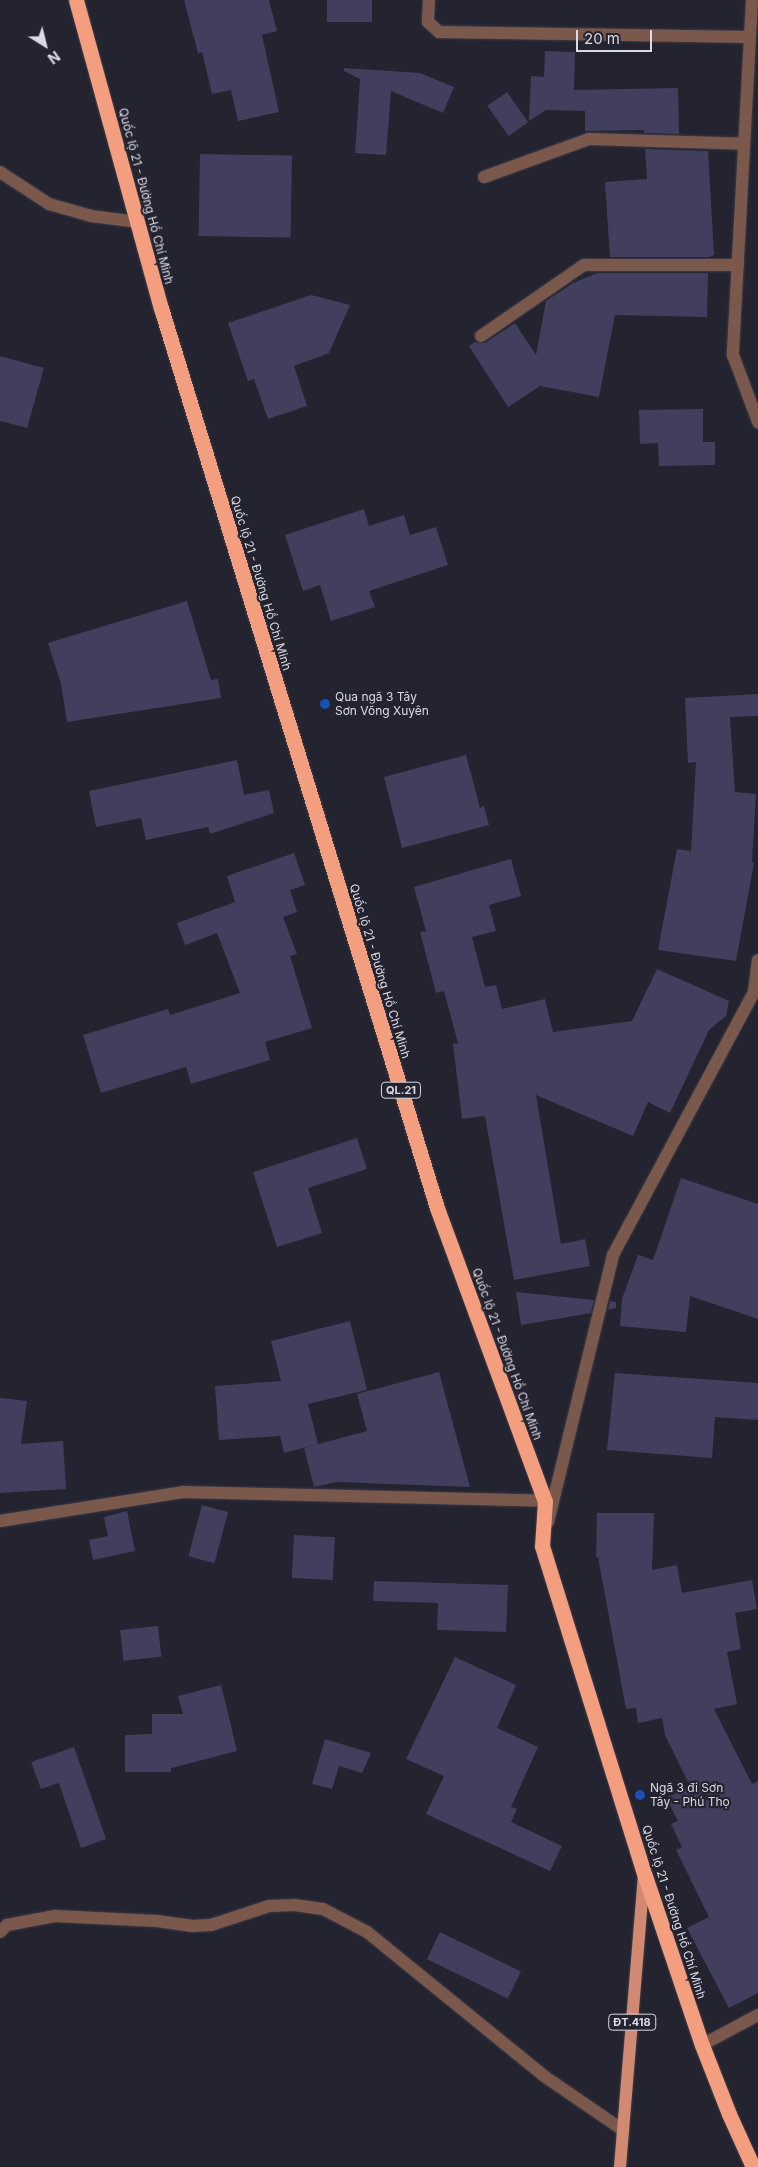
<!DOCTYPE html>
<meta charset="utf-8">
<style>
body{margin:0}
#map{position:relative;width:758px;height:2167px;overflow:hidden;background:#242330;font-family:Inter,sans-serif}
div>[style]{position:absolute}
.building>*{inset:0;background:#413f5d;transform-origin:0 0}
.roads{filter:drop-shadow(0 0 1px #3e3d49) drop-shadow(0 0 1px #3e3d49)}
.minor>*{height:12px;margin:-6px;padding:0 6px;transform-origin:6px;border-radius:6px;background:#7b584c}
.major>*{height:12px;margin:-6px;padding:0 6px;transform-origin:6px;border-radius:6px;background:#d18a71}
.highway>*{height:15px;margin:-7.5px;padding:0 7.5px;transform-origin:7.5px;border-radius:7.5px;background:#f39e7f}
.dots>*{width:14px;height:14px;translate:-50% -50%;box-sizing:border-box;border:2px solid #242330;border-radius:50%}
span{translate:-50% -50%;white-space:nowrap;text-align:center;line-height:1.15;-webkit-text-stroke:4.5px #242330;paint-order:stroke}
.shield-label span{padding:1px 4px;background:#242330;border:1px solid;border-radius:4px;-webkit-text-stroke-width:0}
.shield-label{font-size:11px;color:#dcdbe4;font-weight:700}
.street-label{font-size:12px;color:#dcdbe4}
.poi-label{font-size:12px;color:#dcdbe4}
.left{translate:0 -50%;text-align:left}
.north{position:absolute;left:20px;top:20px;width:50px;height:50px;-webkit-text-stroke:4px #242330;paint-order:stroke;rotate:144deg;font-size:14px;font-weight:700;line-height:20px;text-align:center;color:#dcdbe4}
.north::after{content:'';display:block;margin:auto;width:18px;height:22px;background:#dcdbe4;clip-path:polygon(50% 0,100% 100%,50% 72%,0 100%)}
.scale{position:absolute;left:576px;top:30px;width:76px;height:22px;box-sizing:border-box;border:2px solid #dcdbe4;border-top:0;padding-left:6px;font-size:15px;line-height:18px;white-space:nowrap;color:#dcdbe4;-webkit-text-stroke:4px #242330;paint-order:stroke}
</style>
<div id="map">
<div class="building">
<div style="clip-path:polygon(184px 0,269px 0,277px 31px,262px 35px,279px 112px,238px 121px,231px 90px,212px 94px,202px 52px,198px 53px)"></div>
<div style="left:327px;top:0;width:45px;height:22px"></div>
<div style="clip-path:polygon(545px 51px,575px 52px,574px 90px,678px 88px,679px 134px,644px 133px,644px 130px,585px 131px,585px 111px,546px 110px,529px 121px,531px 76px,544px 77px)"></div>
<div style="clip-path:polygon(344px 68px,420px 73px,454px 87px,443px 113px,391px 91px,386px 155px,355px 153px,360px 79px,344px 71px)"></div>
<div style="left:507px;top:92px;width:37px;height:24px;rotate:55deg"></div>
<div style="clip-path:polygon(645px 149px,708px 151px,714px 255px,709px 257px,610px 257px,605px 182px,647px 179px)"></div>
<div style="left:200px;top:154px;width:92px;height:82px;rotate:1deg"></div>
<div style="clip-path:polygon(597px 273px,708px 273px,707px 317px,615px 315px,599px 397px,540px 386px,508px 407px,469px 346px,475px 342px,485px 343px,515px 323px,536px 355px,546px 301px,573px 283px)"></div>
<div style="clip-path:polygon(311px 295px,350px 305px,329px 353px,294px 366px,307px 406px,268px 419px,254px 379px,248px 381px,228px 323px)"></div>
<div style="clip-path:polygon(0 356px,44px 368px,27px 428px,0 421px)"></div>
<div style="clip-path:polygon(703px 409px,703px 442px,715px 442px,715px 465px,659px 466px,658px 443px,640px 444px,639px 410px)"></div>
<div style="clip-path:polygon(364px 509px,369px 526px,404px 515px,410px 535px,436px 527px,448px 565px,369px 591px,375px 607px,331px 621px,320px 585px,303px 591px,285px 535px)"></div>
<div style="clip-path:polygon(187px 601px,211px 680px,218px 679px,221px 698px,67px 722px,61px 684px,48px 643px)"></div>
<div style="clip-path:polygon(758px 694px,758px 716px,730px 717px,735px 792px,756px 794px,752px 862px,754px 863px,736px 961px,658px 950px,677px 849px,691px 851px,696px 762px,688px 763px,685px 698px)"></div>
<div style="clip-path:polygon(466px 755px,480px 808px,484px 806px,489px 825px,402px 848px,384px 777px)"></div>
<div style="clip-path:polygon(237px 760px,244px 795px,269px 790px,274px 813px,210px 834px,208px 827px,146px 840px,141px 818px,96px 827px,89px 791px)"></div>
<div style="clip-path:polygon(294px 853px,305px 885px,290px 890px,297px 912px,283px 917px,297px 954px,290px 956px,312px 1028px,265px 1042px,270px 1060px,191px 1084px,186px 1067px,101px 1093px,83px 1035px,168px 1009px,170px 1015px,240px 993px,217px 933px,185px 945px,177px 923px,235px 902px,227px 876px)"></div>
<div style="clip-path:polygon(511px 859px,521px 896px,489px 905px,496px 931px,472px 937px,485px 987px,496px 985px,502px 1009px,545px 999px,553px 1032px,632px 1021px,657px 969px,729px 1001px,726px 1016px,709px 1030px,670px 1113px,648px 1102px,633px 1136px,536px 1095px,561px 1244px,585px 1239px,590px 1266px,514px 1280px,485px 1116px,462px 1119px,453px 1044px,458px 1043px,444px 991px,436px 993px,420px 932px,426px 931px,414px 887px)"></div>
<div style="clip-path:polygon(357px 1138px,367px 1169px,308px 1188px,322px 1233px,277px 1247px,253px 1172px)"></div>
<div style="clip-path:polygon(681px 1178px,758px 1204px,758px 1319px,690px 1296px,686px 1332px,620px 1326px,622px 1299px,638px 1255px,653px 1260px)"></div>
<div style="clip-path:polygon(516px 1292px,594px 1300px,591px 1313px,521px 1325px)"></div>
<div style="clip-path:polygon(610px 1301px,616px 1302px,616px 1308px,608px 1310px)"></div>
<div style="clip-path:polygon(350px 1321px,367px 1390px,308px 1404px,318px 1444px,284px 1453px,280px 1436px,219px 1440px,215px 1386px,281px 1381px,271px 1341px)"></div>
<div style="clip-path:polygon(439px 1372px,470px 1487px,337px 1482px,314px 1487px,304px 1448px,367px 1431px,357px 1394px)"></div>
<div style="clip-path:polygon(615px 1373px,758px 1383px,758px 1420px,715px 1417px,712px 1458px,607px 1450px)"></div>
<div style="clip-path:polygon(0 1398px,27px 1401px,21px 1444px,63px 1441px,66px 1489px,0 1493px)"></div>
<div style="left:202px;top:1505px;width:27px;height:53px;rotate:15deg"></div>
<div style="clip-path:polygon(127px 1511px,135px 1551px,93px 1560px,89px 1540px,108px 1536px,104px 1517px)"></div>
<div style="clip-path:polygon(597px 1513px,654px 1513px,652px 1570px,677px 1565px,682px 1593px,752px 1580px,757px 1609px,735px 1613px,741px 1649px,727px 1652px,737px 1704px,714px 1709px,752px 1784px,758px 1781px,758px 1993px,729px 2008px,687px 1928px,709px 1917px,676px 1850px,682px 1847px,671px 1824px,678px 1821px,666px 1798px,690px 1786px,665px 1735px,662px 1718px,638px 1723px,636px 1708px,626px 1709px,598px 1557px,596px 1557px)"></div>
<div style="left:294px;top:1535px;width:41px;height:43px;rotate:3deg"></div>
<div style="clip-path:polygon(374px 1581px,508px 1585px,506px 1632px,437px 1630px,438px 1603px,373px 1601px)"></div>
<div style="left:158px;top:1626px;width:31px;height:38px;rotate:84deg"></div>
<div style="clip-path:polygon(455px 1657px,516px 1685px,497px 1728px,538px 1747px,511px 1807px,517px 1809px,511px 1822px,562px 1846px,550px 1871px,426px 1814px,444px 1776px,406px 1759px)"></div>
<div style="clip-path:polygon(221px 1685px,237px 1751px,171px 1768px,171px 1772px,125px 1772px,125px 1735px,152px 1734px,152px 1714px,183px 1714px,178px 1696px)"></div>
<div style="clip-path:polygon(325px 1739px,371px 1753px,362px 1773px,339px 1766px,332px 1789px,312px 1784px)"></div>
<div style="clip-path:polygon(74px 1747px,106px 1839px,81px 1848px,59px 1783px,41px 1789px,31px 1762px)"></div>
<div style="left:440px;top:1932px;width:90px;height:30px;rotate:26deg"></div>
</div>
<div class="roads">
<div class="minor">
<div style="left:429px;top:0;width:22px;rotate:93deg"></div>
<div style="left:428px;top:22px;width:15px;rotate:42deg"></div>
<div style="left:439px;top:32px;width:311px;rotate:0.9deg"></div>
<div style="left:752px;top:0;width:356px;rotate:93.1deg"></div>
<div style="left:733px;top:355px;width:72px;rotate:69.5deg"></div>
<div style="left:0;top:172px;width:59px;rotate:33.1deg"></div>
<div style="left:49px;top:204px;width:44px;rotate:15.9deg"></div>
<div style="left:91px;top:216px;width:46px;rotate:7.4deg"></div>
<div style="left:484px;top:177px;width:112px;rotate:-19.9deg"></div>
<div style="left:589px;top:139px;width:155px;rotate:1.8deg"></div>
<div style="left:481px;top:336px;width:125px;rotate:-34.6deg"></div>
<div style="left:584px;top:265px;width:154px"></div>
<div style="left:0;top:1521px;width:185px;rotate:-9deg"></div>
<div style="left:183px;top:1492px;width:362px;rotate:1.4deg"></div>
<div style="left:548px;top:1522px;width:275px;rotate:-76.3deg"></div>
<div style="left:613px;top:1255px;width:298px;rotate:-61.8deg"></div>
<div style="left:754px;top:992px;width:32px;rotate:-83deg"></div>
<div style="left:0;top:1932px;width:10px;rotate:-45deg"></div>
<div style="left:7px;top:1925px;width:49px;rotate:-10.6deg"></div>
<div style="left:55px;top:1916px;width:102px;rotate:2.8deg"></div>
<div style="left:157px;top:1921px;width:34px;rotate:8deg"></div>
<div style="left:191px;top:1926px;width:20px;rotate:-3deg"></div>
<div style="left:211px;top:1925px;width:61px;rotate:-18.1deg"></div>
<div style="left:269px;top:1906px;width:25px;rotate:-2deg"></div>
<div style="left:294px;top:1905px;width:29px;rotate:8deg"></div>
<div style="left:323px;top:1909px;width:50px;rotate:27.6deg"></div>
<div style="left:367px;top:1932px;width:228px;rotate:39.1deg"></div>
<div style="left:544px;top:2076px;width:96px;rotate:34.4deg"></div>
<div style="left:702px;top:2045px;width:64px;rotate:-28.2deg"></div>
</div>
<div class="major">
<div style="left:620px;top:2167px;width:290px;rotate:-85.3deg"></div>
</div>
<div class="highway">
<div style="left:76px;top:0;width:320px;rotate:74.6deg"></div>
<div style="left:161px;top:308px;width:941px;rotate:72.95deg"></div>
<div style="left:437px;top:1208px;width:312px;rotate:69.8deg"></div>
<div style="left:545px;top:1501px;width:45px;rotate:93.8deg"></div>
<div style="left:542px;top:1546px;width:346px;rotate:72.7deg"></div>
<div style="left:645px;top:1876px;width:178px;rotate:71.4deg"></div>
<div style="left:702px;top:2045px;width:74px;rotate:68.6deg"></div>
<div style="left:729px;top:2114px;width:58px;rotate:65.6deg"></div>
</div>
</div>
<div class="dots">
<div style="left:325px;top:704px;background:#1a4fb4"></div>
<div style="left:640px;top:1795px;background:#1a4fb4"></div>
</div>
<div class="shield-label">
<span style="left:401px;top:1090px">QL.21</span>
<span style="left:632px;top:2022px">ĐT.418</span>
</div>
<div class="street-label">
<span style="left:146px;top:196px;rotate:75deg">Quốc lộ 21 - Đường Hồ Chí Minh</span>
<span style="left:261px;top:583px;rotate:73deg">Quốc lộ 21 - Đường Hồ Chí Minh</span>
<span style="left:380px;top:971px;rotate:73deg">Quốc lộ 21 - Đường Hồ Chí Minh</span>
<span style="left:507px;top:1354px;rotate:70deg">Quốc lộ 21 - Đường Hồ Chí Minh</span>
<span style="left:674px;top:1912px;rotate:72deg">Quốc lộ 21 - Đường Hồ Chí Minh</span>
</div>
<div class="poi-label">
<span class="left" style="left:335px;top:704px">Qua ngã 3 Tây<br>Sơn Võng Xuyên</span>
<span class="left" style="left:650px;top:1795px">Ngã 3 đi Sơn<br>Tây - Phú Thọ</span>
</div>
<div class="north">N</div>
<div class="scale">20 m</div>
</div>
